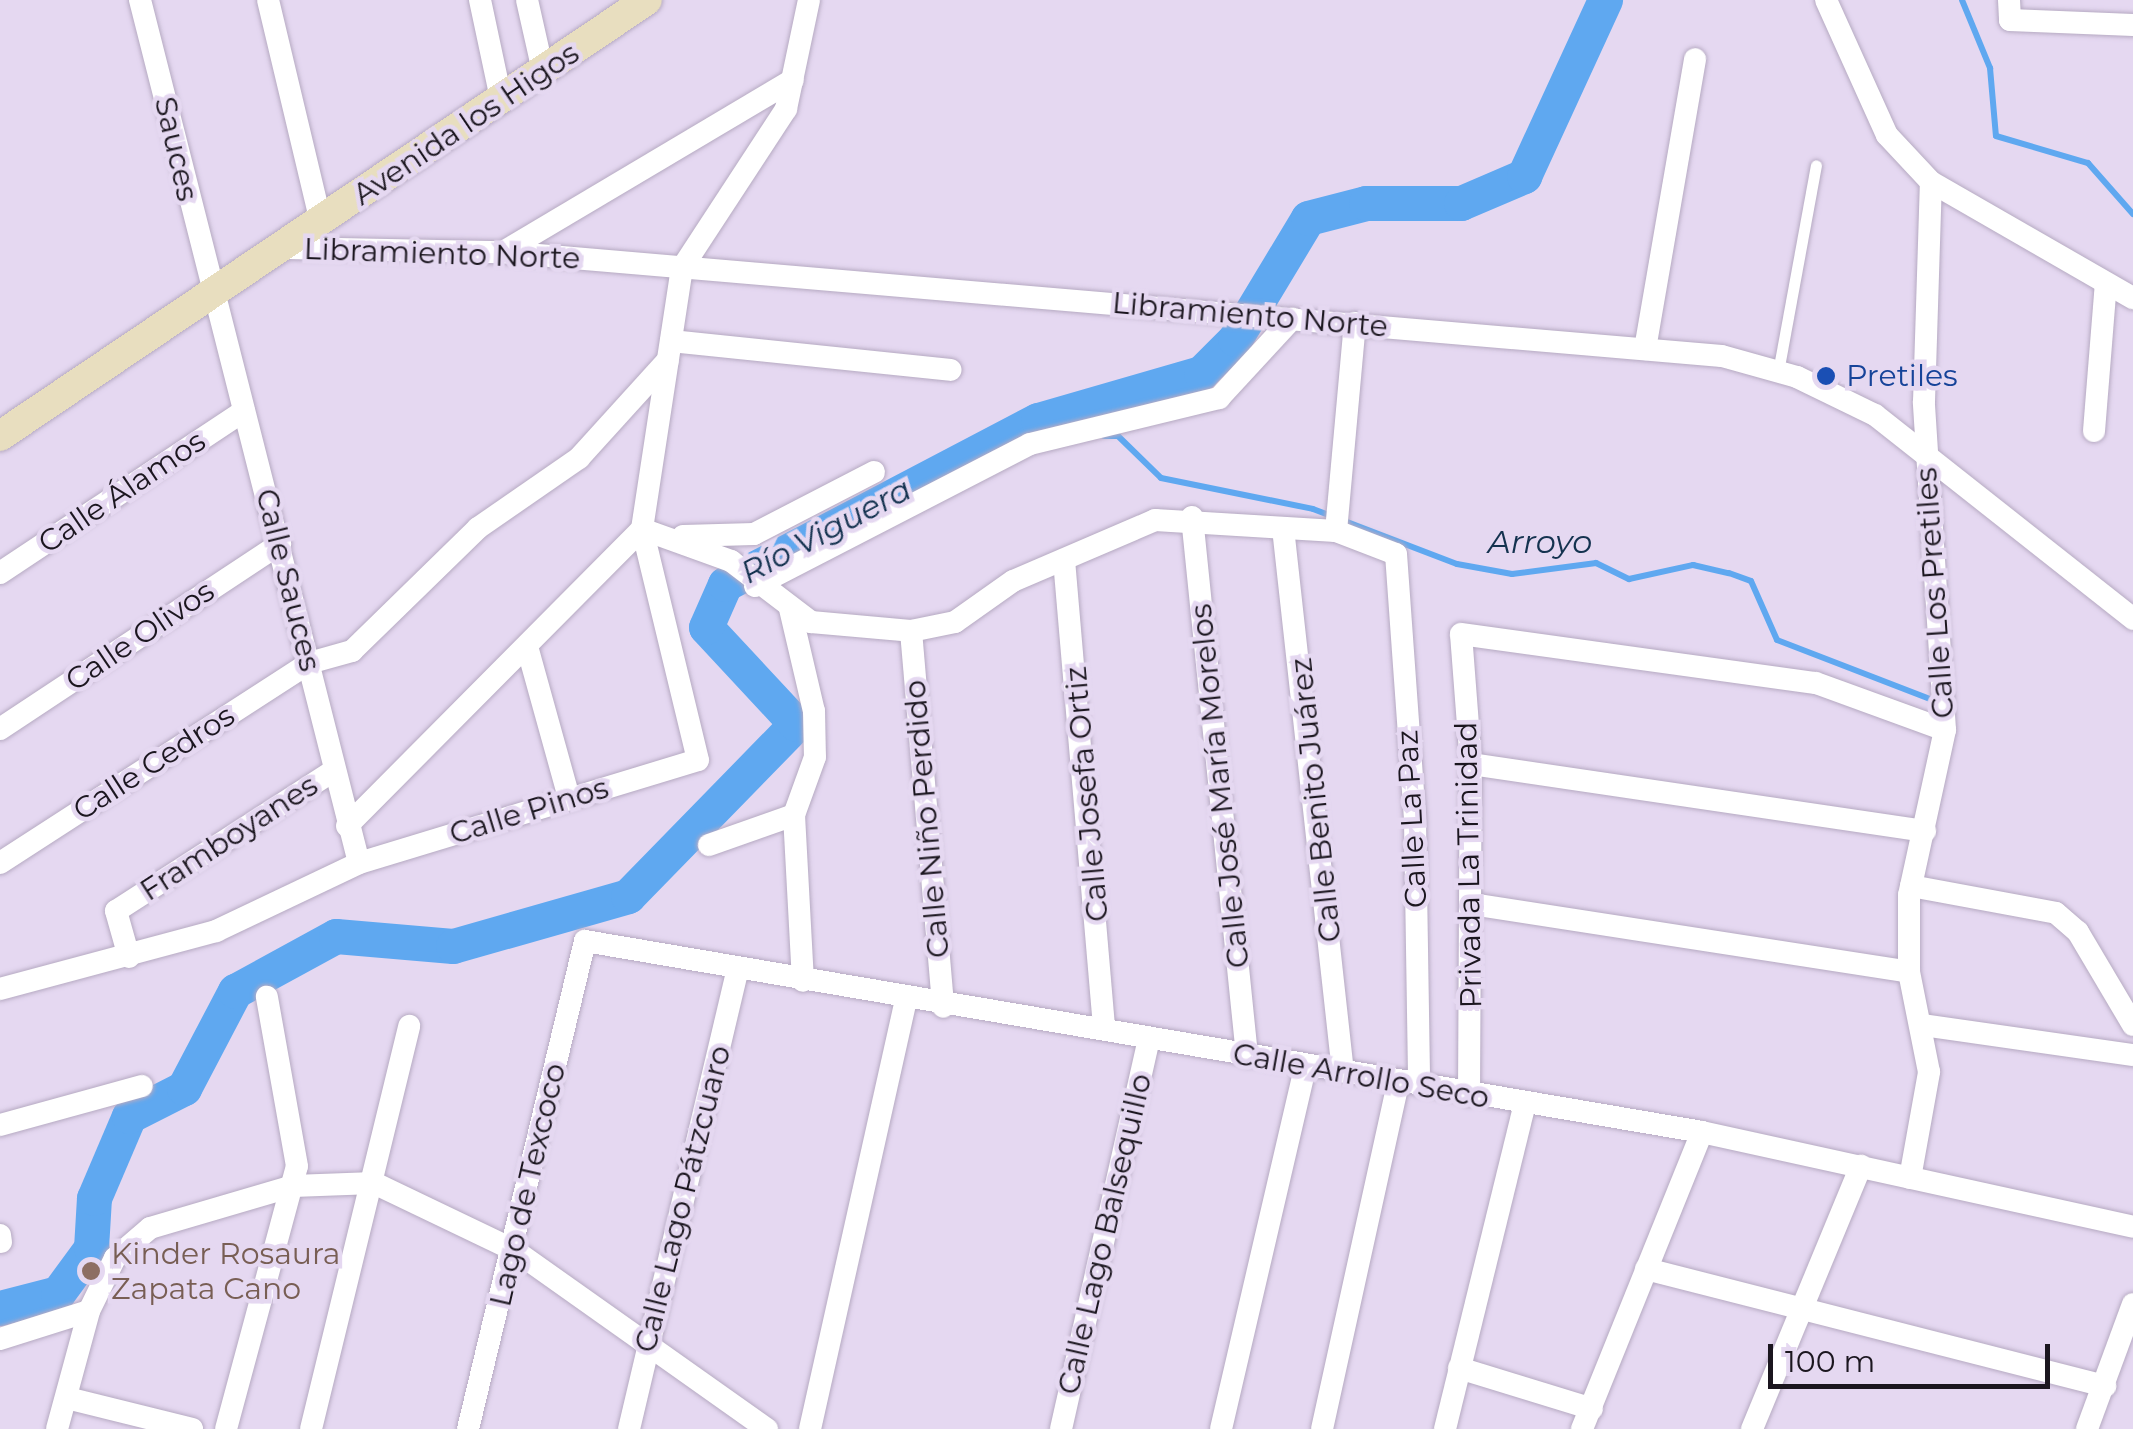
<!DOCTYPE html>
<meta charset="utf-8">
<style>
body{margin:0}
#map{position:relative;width:2133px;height:1429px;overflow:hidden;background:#e5d8f1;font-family:Montserrat,sans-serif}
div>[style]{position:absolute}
.stream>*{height:6px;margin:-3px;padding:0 3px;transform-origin:3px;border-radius:3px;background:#5fa8f0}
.river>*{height:35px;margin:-17.5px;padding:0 17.5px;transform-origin:17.5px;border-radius:17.5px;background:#5fa8f0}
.roads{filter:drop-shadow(0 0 2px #b6aac2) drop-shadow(0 0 2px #b6aac2)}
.lane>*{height:11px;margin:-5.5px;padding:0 5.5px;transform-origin:5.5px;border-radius:5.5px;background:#fff}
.street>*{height:22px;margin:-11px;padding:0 11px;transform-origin:11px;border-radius:11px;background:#fff}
.secondary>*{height:30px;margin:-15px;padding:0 15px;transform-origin:15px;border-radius:15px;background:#e8debf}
.dots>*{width:28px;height:28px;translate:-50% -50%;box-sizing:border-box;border:5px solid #e5d8f1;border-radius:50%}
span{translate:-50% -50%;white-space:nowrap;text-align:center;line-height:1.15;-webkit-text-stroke:9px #e5d8f1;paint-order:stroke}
.street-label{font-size:30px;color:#1b161f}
.transit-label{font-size:30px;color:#164399}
.left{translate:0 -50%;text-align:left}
.education-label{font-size:30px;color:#785e54}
.water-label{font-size:32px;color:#14324f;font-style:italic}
.scale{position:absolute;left:1768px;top:1344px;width:282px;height:45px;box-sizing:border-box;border:5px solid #1b161f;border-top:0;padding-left:12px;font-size:30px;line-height:35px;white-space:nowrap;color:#1b161f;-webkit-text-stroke:8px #e5d8f1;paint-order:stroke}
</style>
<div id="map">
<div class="stream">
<div style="left:1962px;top:0;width:74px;rotate:67.6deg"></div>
<div style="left:1990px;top:68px;width:68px;rotate:85deg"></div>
<div style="left:1996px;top:136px;width:96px;rotate:16.4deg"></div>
<div style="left:2088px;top:163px;width:68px;rotate:48.6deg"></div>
<div style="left:1080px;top:410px;width:18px;rotate:63deg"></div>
<div style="left:1104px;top:436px;width:14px"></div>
<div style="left:1118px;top:436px;width:60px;rotate:44.3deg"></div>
<div style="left:1161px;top:478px;width:155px;rotate:11.5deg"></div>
<div style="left:1313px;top:509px;width:154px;rotate:20.9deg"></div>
<div style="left:1457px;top:564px;width:56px;rotate:10.3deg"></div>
<div style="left:1512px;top:574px;width:85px;rotate:-7.5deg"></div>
<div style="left:1596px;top:563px;width:37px;rotate:26deg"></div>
<div style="left:1629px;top:579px;width:66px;rotate:-12.3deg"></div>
<div style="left:1693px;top:565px;width:37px;rotate:13deg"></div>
<div style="left:1729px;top:573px;width:23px;rotate:20deg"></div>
<div style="left:1751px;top:581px;width:64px;rotate:66.2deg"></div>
<div style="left:1777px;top:640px;width:164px;rotate:21.1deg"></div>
</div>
<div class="river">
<div style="left:0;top:1308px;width:60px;rotate:-14.5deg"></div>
<div style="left:58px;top:1293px;width:56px;rotate:-53.7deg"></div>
<div style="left:91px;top:1248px;width:50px;rotate:-86.6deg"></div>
<div style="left:94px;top:1198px;width:89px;rotate:-66.9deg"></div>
<div style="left:129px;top:1116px;width:62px;rotate:-27deg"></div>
<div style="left:184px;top:1088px;width:110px;rotate:-62.3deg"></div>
<div style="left:235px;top:991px;width:115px;rotate:-28.6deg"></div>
<div style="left:336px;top:936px;width:117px;rotate:4.9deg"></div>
<div style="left:453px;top:946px;width:182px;rotate:-15.9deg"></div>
<div style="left:628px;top:896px;width:240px;rotate:-45.7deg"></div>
<div style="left:796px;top:724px;width:132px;rotate:-132.9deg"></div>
<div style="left:706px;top:627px;width:47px;rotate:-66.2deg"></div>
<div style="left:725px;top:584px;width:353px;rotate:-27.7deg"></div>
<div style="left:1038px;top:420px;width:170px;rotate:-16.1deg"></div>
<div style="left:1201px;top:373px;width:48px;rotate:-45deg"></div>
<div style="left:1235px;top:339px;width:141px;rotate:-58.9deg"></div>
<div style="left:1308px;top:218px;width:60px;rotate:-14.5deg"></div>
<div style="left:1366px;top:203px;width:95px"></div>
<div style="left:1461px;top:203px;width:69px;rotate:-23.2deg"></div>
<div style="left:1524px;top:176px;width:194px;rotate:-65.3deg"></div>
</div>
<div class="roads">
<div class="lane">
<div style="left:1778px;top:372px;width:210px;rotate:-79.6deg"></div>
</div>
<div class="street">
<div style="left:140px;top:0;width:890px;rotate:75.76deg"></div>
<div style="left:268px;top:0;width:229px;rotate:76.6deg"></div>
<div style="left:480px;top:0;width:101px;rotate:78deg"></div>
<div style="left:527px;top:0;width:73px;rotate:77.3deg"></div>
<div style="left:1826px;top:0;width:148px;rotate:65.7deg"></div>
<div style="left:1887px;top:135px;width:64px;rotate:46.9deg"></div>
<div style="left:1931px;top:182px;width:233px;rotate:29.9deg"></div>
<div style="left:2009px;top:0;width:20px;rotate:87deg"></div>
<div style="left:2010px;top:20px;width:123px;rotate:2.3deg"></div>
<div style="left:285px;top:248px;width:218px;rotate:1.1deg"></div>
<div style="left:503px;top:252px;width:1223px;rotate:4.88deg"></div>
<div style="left:1722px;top:356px;width:78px;rotate:15.6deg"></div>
<div style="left:1797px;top:377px;width:87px;rotate:26deg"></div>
<div style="left:1875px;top:415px;width:329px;rotate:38.3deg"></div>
<div style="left:503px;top:252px;width:337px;rotate:-30.7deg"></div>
<div style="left:671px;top:341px;width:281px;rotate:5.9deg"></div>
<div style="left:1645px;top:349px;width:294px;rotate:-80.2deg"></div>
<div style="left:2094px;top:431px;width:148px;rotate:-85.4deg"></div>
<div style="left:1192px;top:517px;width:542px;rotate:84.17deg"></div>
<div style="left:1283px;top:528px;width:547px;rotate:83.71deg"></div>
<div style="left:1336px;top:531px;width:209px;rotate:-84.8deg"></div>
<div style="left:683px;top:536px;width:71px;rotate:-1.6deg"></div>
<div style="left:754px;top:534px;width:135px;rotate:-27.3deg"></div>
<div style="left:1064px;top:560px;width:470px;rotate:85.1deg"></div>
<div style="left:0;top:573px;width:293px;rotate:-33.6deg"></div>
<div style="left:755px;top:586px;width:309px;rotate:-27.3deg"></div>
<div style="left:1030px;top:444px;width:195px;rotate:-13.7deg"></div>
<div style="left:1219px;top:398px;width:108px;rotate:-47.3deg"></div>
<div style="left:790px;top:609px;width:105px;rotate:76.8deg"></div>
<div style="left:814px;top:711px;width:46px;rotate:88.8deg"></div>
<div style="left:815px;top:757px;width:62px;rotate:109.9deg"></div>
<div style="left:794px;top:815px;width:166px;rotate:86.9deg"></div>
<div style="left:911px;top:631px;width:377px;rotate:85.1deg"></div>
<div style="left:528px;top:650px;width:154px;rotate:74.5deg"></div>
<div style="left:0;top:729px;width:336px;rotate:-33.5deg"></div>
<div style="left:1471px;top:764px;width:459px;rotate:8.4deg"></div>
<div style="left:347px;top:826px;width:419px;rotate:-45.2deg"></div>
<div style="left:642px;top:529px;width:95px;rotate:19.8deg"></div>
<div style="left:731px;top:561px;width:101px;rotate:37.3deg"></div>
<div style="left:811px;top:622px;width:100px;rotate:5.1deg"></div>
<div style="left:911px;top:631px;width:45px;rotate:-11.6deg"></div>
<div style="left:955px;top:622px;width:71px;rotate:-35.3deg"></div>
<div style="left:1013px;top:581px;width:155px;rotate:-23.2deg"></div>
<div style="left:1155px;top:520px;width:181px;rotate:3.5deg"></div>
<div style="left:1336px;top:531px;width:64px;rotate:21deg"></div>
<div style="left:1396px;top:554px;width:268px;rotate:85.9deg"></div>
<div style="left:1415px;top:821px;width:264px;rotate:89.1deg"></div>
<div style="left:709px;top:845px;width:90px;rotate:-19.4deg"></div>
<div style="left:0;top:863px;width:368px;rotate:-32.9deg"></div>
<div style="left:309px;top:663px;width:45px;rotate:-15.6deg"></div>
<div style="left:352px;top:651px;width:176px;rotate:-44.3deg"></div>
<div style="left:478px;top:528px;width:123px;rotate:-34.7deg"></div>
<div style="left:579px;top:458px;width:132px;rotate:-47.8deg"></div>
<div style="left:1911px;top:886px;width:147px;rotate:10.5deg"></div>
<div style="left:2056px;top:913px;width:29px;rotate:41deg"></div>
<div style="left:2078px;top:932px;width:108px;rotate:59.4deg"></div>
<div style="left:1472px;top:904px;width:442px;rotate:8.8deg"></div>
<div style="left:129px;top:957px;width:48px;rotate:-105.8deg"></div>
<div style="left:116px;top:911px;width:257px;rotate:-32.8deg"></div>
<div style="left:0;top:989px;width:224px;rotate:-15deg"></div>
<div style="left:216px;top:931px;width:158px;rotate:-25.4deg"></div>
<div style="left:359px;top:863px;width:354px;rotate:-16.9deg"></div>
<div style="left:698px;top:760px;width:238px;rotate:-103.6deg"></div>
<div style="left:642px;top:529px;width:264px;rotate:-81.3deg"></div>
<div style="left:682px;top:268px;width:190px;rotate:-56.8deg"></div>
<div style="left:786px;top:109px;width:111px;rotate:-78.1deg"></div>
<div style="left:1922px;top:1025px;width:213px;rotate:8.1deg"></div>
<div style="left:1469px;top:1095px;width:331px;rotate:-89.7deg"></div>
<div style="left:1471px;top:764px;width:130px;rotate:-94.4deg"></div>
<div style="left:1461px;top:634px;width:358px;rotate:7.9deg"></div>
<div style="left:1816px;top:683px;width:137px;rotate:20deg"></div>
<div style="left:0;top:1125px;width:147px;rotate:-15.4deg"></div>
<div style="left:1910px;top:1178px;width:108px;rotate:-79.8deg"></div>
<div style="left:1929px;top:1072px;width:102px;rotate:-101.3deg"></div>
<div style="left:1909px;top:972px;width:77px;rotate:-90deg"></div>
<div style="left:1909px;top:895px;width:169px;rotate:-77.7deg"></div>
<div style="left:1945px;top:730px;width:329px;rotate:-93.7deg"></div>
<div style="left:1924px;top:402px;width:220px;rotate:-88.2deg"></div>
<div style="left:0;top:1235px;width:7px;rotate:82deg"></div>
<div style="left:1646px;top:1269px;width:474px;rotate:14.3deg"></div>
<div style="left:0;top:1339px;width:93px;rotate:-17.5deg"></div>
<div style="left:1459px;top:1368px;width:139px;rotate:17.1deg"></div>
<div style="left:67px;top:1398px;width:129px;rotate:13.9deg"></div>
<div style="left:57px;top:1429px;width:122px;rotate:-74.8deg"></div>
<div style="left:89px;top:1311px;width:59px;rotate:-63.9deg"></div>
<div style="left:115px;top:1258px;width:46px;rotate:-40.6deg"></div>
<div style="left:150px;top:1228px;width:149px;rotate:-16.4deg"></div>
<div style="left:293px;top:1186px;width:81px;rotate:-2.1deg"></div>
<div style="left:374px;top:1183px;width:155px;rotate:25.6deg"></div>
<div style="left:514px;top:1250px;width:310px;rotate:35.3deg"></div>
<div style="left:226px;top:1429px;width:272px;rotate:-74.9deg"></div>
<div style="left:297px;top:1166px;width:172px;rotate:-100.1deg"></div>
<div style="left:311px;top:1429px;width:415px;rotate:-76.3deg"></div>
<div style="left:468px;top:1429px;width:502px;rotate:-76.52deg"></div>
<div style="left:585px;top:941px;width:1133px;rotate:9.7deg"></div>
<div style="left:1702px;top:1132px;width:441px;rotate:12.4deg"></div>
<div style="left:629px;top:1429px;width:473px;rotate:-76.7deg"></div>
<div style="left:810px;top:1429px;width:440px;rotate:-77.4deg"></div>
<div style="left:1061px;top:1429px;width:400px;rotate:-77.3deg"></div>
<div style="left:1221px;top:1429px;width:372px;rotate:-76.9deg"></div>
<div style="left:1322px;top:1429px;width:354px;rotate:-77.6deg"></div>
<div style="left:1445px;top:1429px;width:335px;rotate:-76.2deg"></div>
<div style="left:1582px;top:1429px;width:320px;rotate:-68deg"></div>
<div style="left:1752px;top:1429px;width:285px;rotate:-67.5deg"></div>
<div style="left:2087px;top:1429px;width:133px;rotate:-69.8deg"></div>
</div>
<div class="secondary">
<div style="left:0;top:436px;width:780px;rotate:-33.98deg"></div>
</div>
</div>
<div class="dots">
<div style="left:1826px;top:376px;background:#1a4fb4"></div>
<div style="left:91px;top:1271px;background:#8d6e63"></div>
</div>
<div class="street-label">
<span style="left:466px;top:124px;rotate:-34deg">Avenida los Higos</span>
<span style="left:176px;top:149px;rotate:77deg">Sauces</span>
<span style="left:442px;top:254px;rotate:2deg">Libramiento Norte</span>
<span style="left:1250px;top:315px;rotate:5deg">Libramiento Norte</span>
<span style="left:122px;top:492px;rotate:-34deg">Calle Álamos</span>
<span style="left:288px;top:580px;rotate:76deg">Calle Sauces</span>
<span style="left:1935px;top:593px;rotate:-94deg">Calle Los Pretiles</span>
<span style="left:140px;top:636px;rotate:-34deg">Calle Olivos</span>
<span style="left:154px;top:763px;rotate:-33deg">Calle Cedros</span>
<span style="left:1220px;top:786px;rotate:-96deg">Calle José María Morelos</span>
<span style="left:1087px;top:794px;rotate:-95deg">Calle Josefa Ortiz</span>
<span style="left:1316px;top:800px;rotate:-96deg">Calle Benito Juárez</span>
<span style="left:529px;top:811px;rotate:-17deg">Calle Pinos</span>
<span style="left:927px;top:819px;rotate:-95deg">Calle Niño Perdido</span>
<span style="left:1412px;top:819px;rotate:-93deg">Calle La Paz</span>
<span style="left:229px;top:838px;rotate:-33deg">Framboyanes</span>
<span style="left:1469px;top:865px;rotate:-91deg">Privada La Trinidad</span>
<span style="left:1361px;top:1076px;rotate:10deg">Calle Arrollo Seco</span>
<span style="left:528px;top:1185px;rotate:-77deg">Lago de Texcoco</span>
<span style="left:683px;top:1199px;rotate:-76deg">Calle Lago Pátzcuaro</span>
<span style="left:1105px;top:1234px;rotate:-77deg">Calle Lago Balsequillo</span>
</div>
<div class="transit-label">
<span class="left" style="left:1846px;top:376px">Pretiles</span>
</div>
<div class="education-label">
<span class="left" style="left:111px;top:1271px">Kinder Rosaura<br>Zapata Cano</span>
</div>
<div class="water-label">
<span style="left:826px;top:531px;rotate:-28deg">Río Viguera</span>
<span style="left:1540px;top:542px">Arroyo</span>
</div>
<div class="scale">100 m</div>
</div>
